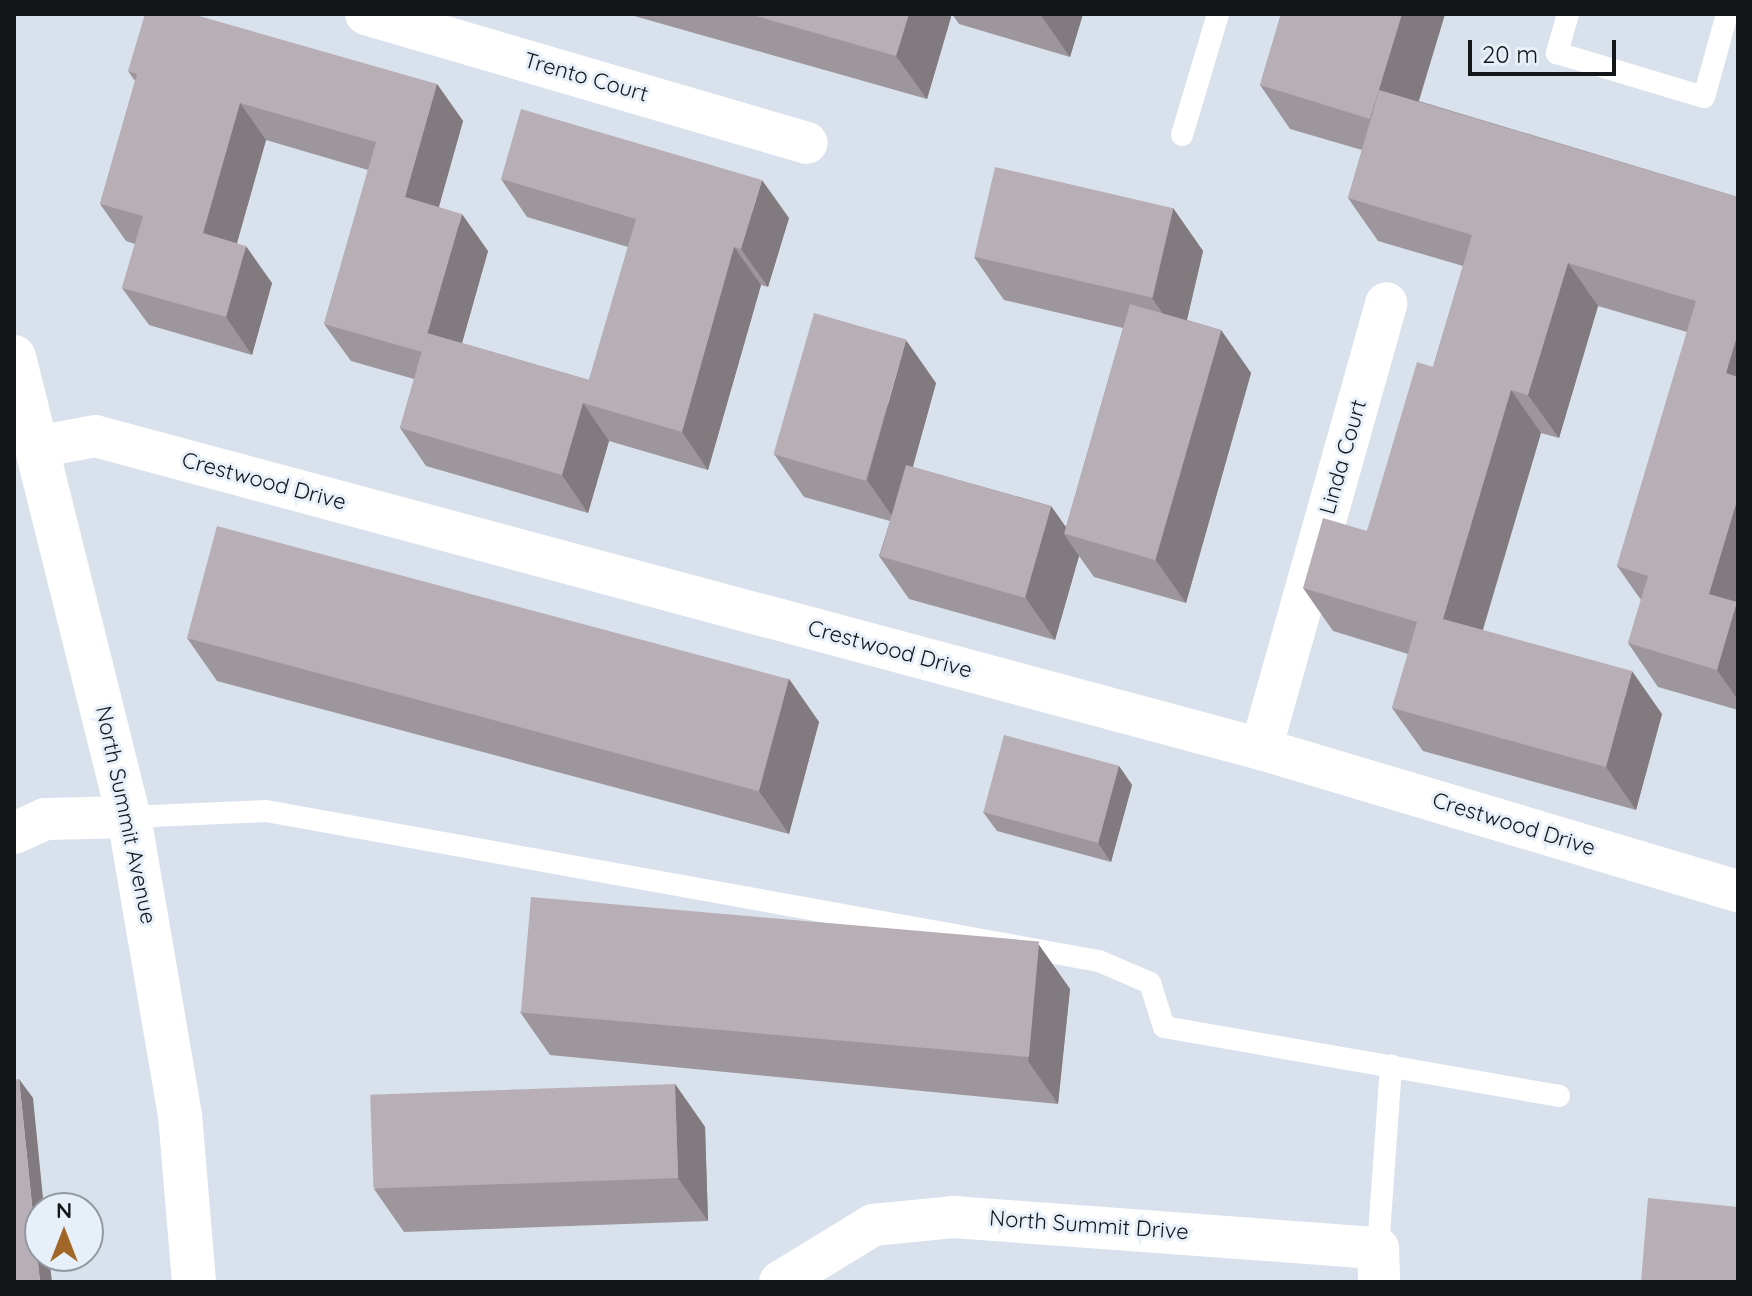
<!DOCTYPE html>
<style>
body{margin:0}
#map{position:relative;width:1752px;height:1296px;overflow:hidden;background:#d9e2ec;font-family:Quicksand,sans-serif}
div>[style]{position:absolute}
.service>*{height:22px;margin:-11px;padding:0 11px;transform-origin:11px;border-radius:11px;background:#fff}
.minor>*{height:42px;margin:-21px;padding:0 21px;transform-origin:21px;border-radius:21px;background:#fff}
.tertiary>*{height:44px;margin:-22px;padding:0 22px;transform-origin:22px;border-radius:22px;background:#fff}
.wall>*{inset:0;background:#9e969d}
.shaded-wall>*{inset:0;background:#817a7f}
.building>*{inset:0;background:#b8aeb6;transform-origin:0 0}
span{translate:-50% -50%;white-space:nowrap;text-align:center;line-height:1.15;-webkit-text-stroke:6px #e7f0f9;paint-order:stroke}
.street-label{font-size:22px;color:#14171a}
.frame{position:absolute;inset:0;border:16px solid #14171a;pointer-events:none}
.north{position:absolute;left:24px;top:1192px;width:80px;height:80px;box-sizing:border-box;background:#e7f0f9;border:2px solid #9399a0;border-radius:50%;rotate:0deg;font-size:22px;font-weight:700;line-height:32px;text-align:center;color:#14171a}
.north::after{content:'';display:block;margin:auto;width:28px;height:36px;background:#a16628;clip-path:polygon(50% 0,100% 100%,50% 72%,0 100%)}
.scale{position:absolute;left:1468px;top:40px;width:148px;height:36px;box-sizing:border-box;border:4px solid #14171a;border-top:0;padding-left:10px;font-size:24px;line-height:28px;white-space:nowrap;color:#14171a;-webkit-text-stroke:6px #e7f0f9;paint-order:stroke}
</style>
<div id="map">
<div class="service">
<div style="left:1568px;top:14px;width:41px;rotate:105.8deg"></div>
<div style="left:1557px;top:53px;width:153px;rotate:16.7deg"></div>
<div style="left:1704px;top:97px;width:86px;rotate:-74.5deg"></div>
<div style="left:1182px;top:135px;width:126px;rotate:-73.4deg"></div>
<div style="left:129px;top:817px;width:137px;rotate:-2.5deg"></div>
<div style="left:266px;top:811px;width:846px;rotate:10.21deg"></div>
<div style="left:1099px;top:961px;width:56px;rotate:23.3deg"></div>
<div style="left:1150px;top:983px;width:46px;rotate:72.3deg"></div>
<div style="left:1164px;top:1027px;width:401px;rotate:9.9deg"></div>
<div style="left:1378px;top:1248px;width:183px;rotate:-85.9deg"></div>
</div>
<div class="minor">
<div style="left:366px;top:14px;width:459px;rotate:16.3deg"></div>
<div style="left:37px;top:447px;width:59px;rotate:-10.7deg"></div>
<div style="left:95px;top:436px;width:1207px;rotate:15.03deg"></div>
<div style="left:1261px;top:749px;width:498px;rotate:16.6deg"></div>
<div style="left:1261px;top:749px;width:463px;rotate:-74.3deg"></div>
<div style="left:14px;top:833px;width:34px;rotate:-24deg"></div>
<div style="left:45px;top:819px;width:84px;rotate:-1.4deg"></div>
<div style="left:780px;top:1282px;width:109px;rotate:-31.5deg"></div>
<div style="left:873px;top:1225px;width:80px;rotate:-5.7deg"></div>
<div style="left:953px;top:1217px;width:426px;rotate:4.2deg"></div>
<div style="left:1378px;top:1248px;width:34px;rotate:88deg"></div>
</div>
<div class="tertiary">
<div style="left:14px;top:357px;width:474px;rotate:76deg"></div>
<div style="left:129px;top:817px;width:302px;rotate:80.3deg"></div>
<div style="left:180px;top:1115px;width:168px;rotate:85.2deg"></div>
</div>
<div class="wall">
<div style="clip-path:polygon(627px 14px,949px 14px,951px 17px,927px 99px)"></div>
<div style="clip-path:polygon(952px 14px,1083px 14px,1070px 57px,959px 24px)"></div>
<div style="clip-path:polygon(1281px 14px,1445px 14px,1419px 101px,1738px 197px,1738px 710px,1658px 687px,1628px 643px,1641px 600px,1617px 566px,1687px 332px,1598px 306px,1559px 438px,1541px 433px,1483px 630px,1662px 714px,1636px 810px,1423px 751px,1392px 708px,1408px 654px,1333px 631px,1303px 588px,1367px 531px,1433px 367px,1463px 266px,1378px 241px,1348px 198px,1362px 150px,1290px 129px,1260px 85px)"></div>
<div style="clip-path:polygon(128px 71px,437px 84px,463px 121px,439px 207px,488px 251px,462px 343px,589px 380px,628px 247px,527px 217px,501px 179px,789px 218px,768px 287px,761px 285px,708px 470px,609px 441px,588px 513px,426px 466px,400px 428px,414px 379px,351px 361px,324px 324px,368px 170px,266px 140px,237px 243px,272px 283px,252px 355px,149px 325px,122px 288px,135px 244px,126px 241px,100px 204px,135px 81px)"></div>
<div style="clip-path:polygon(1173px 208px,1203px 251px,1187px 320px,1221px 330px,1251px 373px,1186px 603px,1094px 577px,1079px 556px,1055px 640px,909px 599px,879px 556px,890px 521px,804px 497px,774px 454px,936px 383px,913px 467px,1051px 506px,1066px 527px,1123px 328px,1004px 300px,974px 257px)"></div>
<div style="clip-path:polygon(187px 638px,789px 679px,819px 722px,789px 834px,217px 681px)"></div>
<div style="clip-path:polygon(1119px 766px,1132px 785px,1111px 862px,997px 831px,983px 812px)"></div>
<div style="clip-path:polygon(1039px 945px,1070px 989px,1058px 1104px,550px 1055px,520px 1012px)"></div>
<div style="clip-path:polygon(675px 1084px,705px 1127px,708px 1221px,404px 1232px,374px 1189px)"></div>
</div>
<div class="shaded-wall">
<div style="clip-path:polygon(909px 14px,949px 14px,951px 17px,927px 99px,896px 56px)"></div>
<div style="clip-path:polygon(1040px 14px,1083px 14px,1070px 57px)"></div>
<div style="clip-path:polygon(1402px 14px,1445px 14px,1400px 162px,1370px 119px)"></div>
<div style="clip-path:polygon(437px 84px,463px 121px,431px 234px,405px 197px)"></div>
<div style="clip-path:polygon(240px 103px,266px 140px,229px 271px,203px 233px)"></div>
<div style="clip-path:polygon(762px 180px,789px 218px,768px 287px,741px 249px)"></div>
<div style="clip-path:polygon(1173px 208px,1203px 251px,1182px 341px,1152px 298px)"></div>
<div style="clip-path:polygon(462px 214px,488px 251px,449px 389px,422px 352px)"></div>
<div style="clip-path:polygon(246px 246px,272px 283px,252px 355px,226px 317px)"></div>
<div style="clip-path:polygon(734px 247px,761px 285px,708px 470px,682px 432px)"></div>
<div style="clip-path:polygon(1568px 263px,1598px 306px,1559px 438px,1528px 395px)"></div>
<div style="clip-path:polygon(1221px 330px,1251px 373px,1186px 603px,1155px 559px)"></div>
<div style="clip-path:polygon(1738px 333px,1738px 390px,1726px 373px)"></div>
<div style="clip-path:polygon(906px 340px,936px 383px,897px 523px,867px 480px)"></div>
<div style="clip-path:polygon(1511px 390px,1541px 433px,1473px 662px,1443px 619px)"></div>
<div style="clip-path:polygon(583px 403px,609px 441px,588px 513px,562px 475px)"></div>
<div style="clip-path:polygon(1738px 497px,1738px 700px,1717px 670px,1709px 594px)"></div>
<div style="clip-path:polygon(1051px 506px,1072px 536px,1064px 534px,1079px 556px,1055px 640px,1025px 597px)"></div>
<div style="clip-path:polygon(1632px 671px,1662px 714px,1636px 810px,1606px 767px)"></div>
<div style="clip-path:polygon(789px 679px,819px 722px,789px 834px,759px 791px)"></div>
<div style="clip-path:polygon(1119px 766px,1132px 785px,1111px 862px,1098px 843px)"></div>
<div style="clip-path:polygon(1039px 945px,1070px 989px,1058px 1104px,1028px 1061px)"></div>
<div style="clip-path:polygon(19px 1079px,33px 1098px,44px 1208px,40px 1208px,40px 1256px,49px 1256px,52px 1282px,40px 1282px)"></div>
<div style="clip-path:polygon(675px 1084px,705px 1127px,708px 1221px,678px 1178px)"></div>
</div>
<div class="building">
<div style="clip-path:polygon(145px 14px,192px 14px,437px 84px,405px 197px,462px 214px,422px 352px,324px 324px,376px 142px,240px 103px,203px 233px,246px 246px,226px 317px,122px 288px,143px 216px,100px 204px,137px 74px,128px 71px)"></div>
<div style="clip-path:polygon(749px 14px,909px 14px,896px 56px)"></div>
<div style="clip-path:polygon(1281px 14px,1402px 14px,1370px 119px,1260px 85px)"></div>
<div style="clip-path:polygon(1379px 90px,1738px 197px,1738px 333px,1726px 373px,1738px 377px,1738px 497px,1709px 594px,1737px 602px,1717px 670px,1628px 643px,1648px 576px,1617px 566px,1696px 301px,1568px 263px,1528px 395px,1511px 390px,1443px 619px,1632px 671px,1606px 767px,1392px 708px,1417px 622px,1303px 588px,1323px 518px,1367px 531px,1417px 362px,1433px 367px,1472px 235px,1348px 198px)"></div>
<div style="clip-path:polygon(521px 109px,762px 180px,741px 249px,734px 247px,682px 432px,583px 403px,562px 475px,400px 428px,427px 333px,589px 380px,636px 219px,501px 179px)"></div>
<div style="left:995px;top:167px;width:183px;height:92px;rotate:13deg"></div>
<div style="left:1130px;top:304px;width:95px;height:239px;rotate:16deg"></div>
<div style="left:814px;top:313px;width:96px;height:147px;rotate:16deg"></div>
<div style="left:906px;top:465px;width:151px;height:95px;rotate:16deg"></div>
<div style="left:217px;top:526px;width:592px;height:116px;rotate:15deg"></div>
<div style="left:1004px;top:735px;width:119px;height:80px;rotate:15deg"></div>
<div style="left:531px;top:897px;width:510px;height:116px;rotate:5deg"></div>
<div style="clip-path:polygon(19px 1079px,40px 1282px,14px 1282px,14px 1080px)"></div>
<div style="left:675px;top:1084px;width:94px;height:305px;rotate:88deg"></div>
<div style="clip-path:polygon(1648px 1198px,1738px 1207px,1738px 1282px,1641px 1282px)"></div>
</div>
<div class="street-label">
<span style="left:586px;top:77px;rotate:16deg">Trento Court</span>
<span style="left:1343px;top:457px;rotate:-74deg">Linda Court</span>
<span style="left:264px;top:481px;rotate:15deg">Crestwood Drive</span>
<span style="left:890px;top:649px;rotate:15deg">Crestwood Drive</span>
<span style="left:126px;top:815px;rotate:78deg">North Summit Avenue</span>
<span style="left:1514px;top:824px;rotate:17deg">Crestwood Drive</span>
<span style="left:1089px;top:1225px;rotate:4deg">North Summit Drive</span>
</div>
<div class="frame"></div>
<div class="north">N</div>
<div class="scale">20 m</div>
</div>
